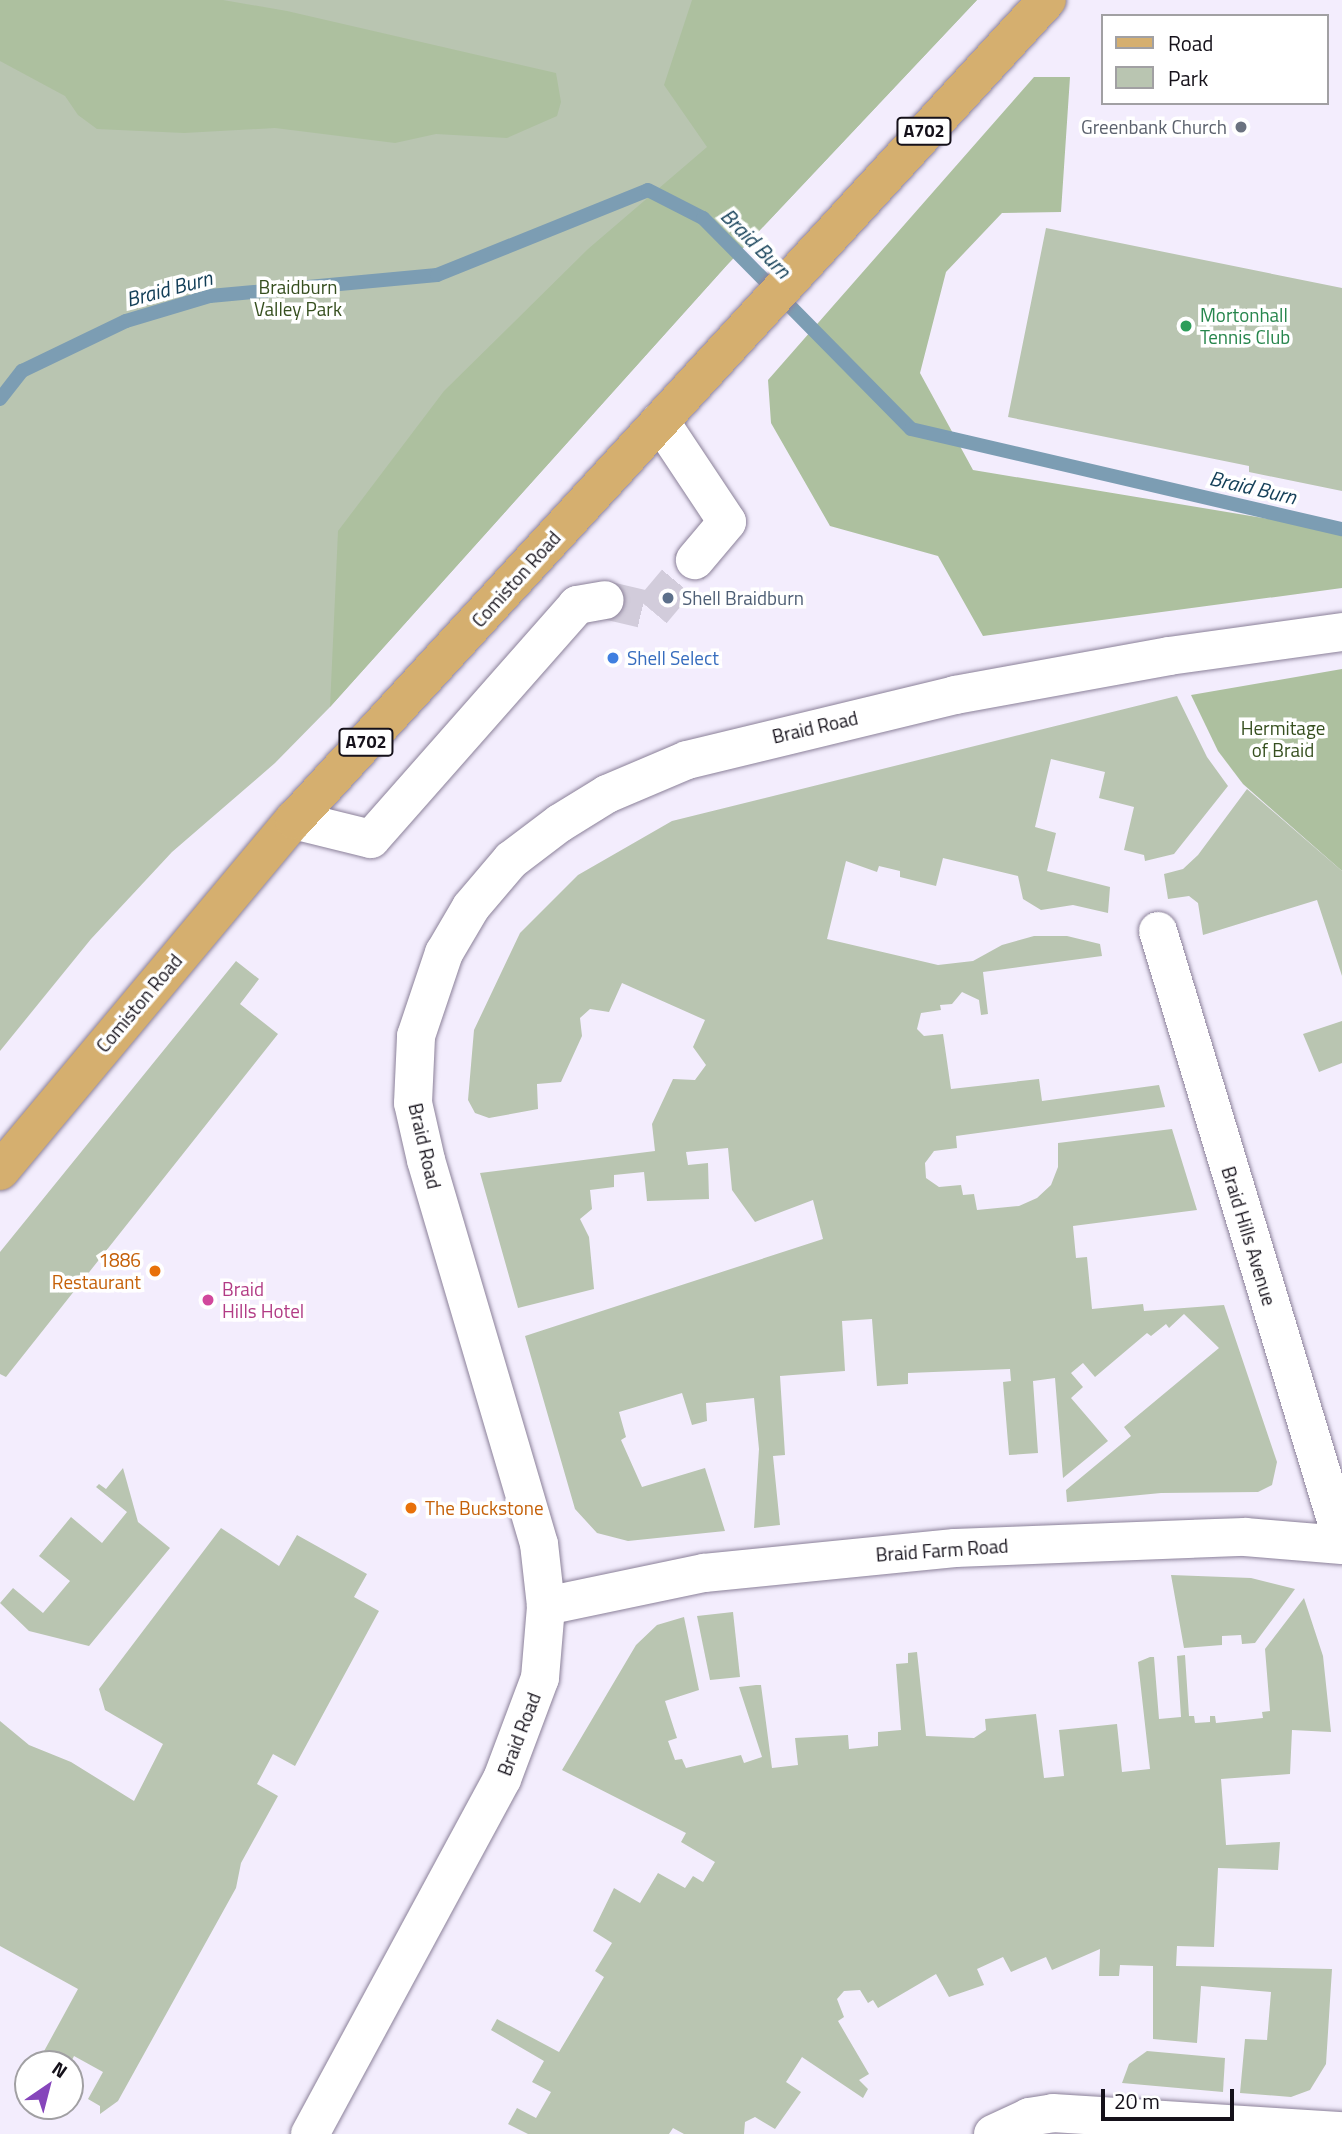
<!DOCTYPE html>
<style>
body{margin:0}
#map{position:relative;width:1342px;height:2134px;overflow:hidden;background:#f3edfd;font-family:"Titillium Web",sans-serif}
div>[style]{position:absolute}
.green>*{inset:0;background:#b9c5b1}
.forest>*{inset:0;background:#adc09f}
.stream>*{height:14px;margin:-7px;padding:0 7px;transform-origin:7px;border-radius:7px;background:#7c9db3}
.minor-tunnel>*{height:38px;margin-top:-19px;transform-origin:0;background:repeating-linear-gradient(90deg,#d2ccdb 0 38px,transparent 0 57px)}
.roads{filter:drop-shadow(0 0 2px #8b8199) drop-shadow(0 0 2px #8b8199)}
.minor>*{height:38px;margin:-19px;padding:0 19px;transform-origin:19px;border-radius:19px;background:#fff}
.major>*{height:38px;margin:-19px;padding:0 19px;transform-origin:19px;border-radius:19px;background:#d5af6f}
.dots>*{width:19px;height:19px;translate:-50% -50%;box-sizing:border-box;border:4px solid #fff;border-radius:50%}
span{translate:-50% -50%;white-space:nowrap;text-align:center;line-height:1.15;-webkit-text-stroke:7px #fff;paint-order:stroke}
.shield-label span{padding:2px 5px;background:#fff;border:2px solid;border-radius:5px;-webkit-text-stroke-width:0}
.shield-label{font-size:18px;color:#15111a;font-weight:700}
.worship-label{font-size:19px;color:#5b616d}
.right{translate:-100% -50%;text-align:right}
.park-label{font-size:19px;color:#364f1f}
.leisure-label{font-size:19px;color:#27864d}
.left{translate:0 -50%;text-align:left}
.street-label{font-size:19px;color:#15111a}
.service-label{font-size:19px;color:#4e5e75}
.shop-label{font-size:19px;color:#366cbe}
.food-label{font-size:19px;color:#c56008}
.hotel-label{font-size:19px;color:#b23c85}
.water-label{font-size:21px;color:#123e57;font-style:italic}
.legend{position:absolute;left:1101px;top:14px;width:228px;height:91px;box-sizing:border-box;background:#fff;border:2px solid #a1a0a3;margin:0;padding:9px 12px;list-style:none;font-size:21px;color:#15111a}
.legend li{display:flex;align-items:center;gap:14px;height:35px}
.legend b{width:35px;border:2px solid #a1a0a3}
.north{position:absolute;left:14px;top:2050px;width:70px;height:70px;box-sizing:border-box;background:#fff;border:2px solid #a1a0a3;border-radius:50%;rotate:35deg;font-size:19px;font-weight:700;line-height:28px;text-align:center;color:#15111a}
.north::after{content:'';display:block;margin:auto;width:24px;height:32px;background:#8646bb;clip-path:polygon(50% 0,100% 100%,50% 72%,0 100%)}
.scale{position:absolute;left:1101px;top:2089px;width:133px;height:32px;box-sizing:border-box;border:4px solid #15111a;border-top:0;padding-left:9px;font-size:21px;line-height:24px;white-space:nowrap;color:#15111a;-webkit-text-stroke:5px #fff;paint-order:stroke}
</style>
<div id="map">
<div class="green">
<div style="clip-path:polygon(0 0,977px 0,727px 265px,330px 707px,275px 763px,172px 852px,91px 939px,0 1051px)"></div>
<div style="clip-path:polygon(1046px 228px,1342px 288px,1342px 491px,1249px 472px,1249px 466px,1008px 417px)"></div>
<div style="clip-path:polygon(1177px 696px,1207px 757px,1228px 786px,1174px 854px,1145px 861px,1144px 855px,1124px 850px,1134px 807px,1099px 798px,1105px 772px,1051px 759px,1035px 827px,1056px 833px,1047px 871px,1110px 887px,1108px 913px,1073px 905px,1041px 910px,1023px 899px,1018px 876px,943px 858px,936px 886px,900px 877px,900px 871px,879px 866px,877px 872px,846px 861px,827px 939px,938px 965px,973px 961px,1002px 945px,1034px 936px,1067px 936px,1100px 944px,1102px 956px,983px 972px,988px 1014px,981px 1015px,979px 1000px,962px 992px,952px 1004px,940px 1005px,941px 1010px,921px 1013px,917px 1029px,924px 1036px,943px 1034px,951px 1089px,1039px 1079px,1042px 1101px,1159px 1085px,1165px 1107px,956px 1136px,957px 1148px,934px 1151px,925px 1163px,926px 1178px,939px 1187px,961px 1185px,963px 1195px,974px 1194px,977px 1210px,1019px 1206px,1037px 1198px,1051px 1185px,1058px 1167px,1058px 1143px,1172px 1129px,1197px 1210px,1073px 1226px,1076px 1258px,1087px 1257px,1092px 1309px,1143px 1304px,1144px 1311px,1224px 1305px,1277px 1462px,1272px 1485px,1258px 1492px,1161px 1493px,1067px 1502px,1066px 1490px,1131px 1436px,1124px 1427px,1219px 1348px,1184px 1314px,1169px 1328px,1166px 1324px,1151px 1336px,1147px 1333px,1095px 1377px,1083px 1363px,1071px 1373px,1083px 1387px,1071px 1398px,1108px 1441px,1063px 1478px,1055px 1378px,1033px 1381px,1038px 1453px,1009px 1455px,1003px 1382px,1011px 1381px,1010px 1369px,908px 1373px,908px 1384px,877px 1386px,872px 1319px,842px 1321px,845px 1371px,780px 1376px,785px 1455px,773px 1456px,780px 1525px,754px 1528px,759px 1449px,754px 1398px,706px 1403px,707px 1421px,692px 1425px,682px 1393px,619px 1412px,626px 1437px,621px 1440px,642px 1487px,705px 1468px,725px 1531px,628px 1541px,597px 1533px,575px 1509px,525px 1336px,823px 1239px,813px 1200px,755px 1222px,732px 1190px,728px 1148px,686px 1152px,688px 1165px,708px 1163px,709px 1199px,647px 1201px,644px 1172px,614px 1175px,614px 1187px,590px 1190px,592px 1209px,580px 1219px,589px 1237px,594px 1289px,518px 1308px,480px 1173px,655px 1151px,652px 1124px,673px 1079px,695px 1080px,706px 1065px,693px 1047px,705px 1020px,622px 983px,609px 1012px,590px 1009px,580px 1018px,582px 1036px,561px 1082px,537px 1084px,538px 1109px,489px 1118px,475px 1113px,468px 1100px,474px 1030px,520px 933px,578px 875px,672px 821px)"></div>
<div style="clip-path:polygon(1247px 789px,1342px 871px,1342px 976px,1317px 900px,1203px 935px,1198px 903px,1189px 896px,1168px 899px,1164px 874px,1183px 869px,1198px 855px)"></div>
<div style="clip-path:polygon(236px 961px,259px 979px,240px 1004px,278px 1034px,6px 1377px,0 1374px,0 1252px)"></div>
<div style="clip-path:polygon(1342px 1021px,1342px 1063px,1319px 1072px,1303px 1034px)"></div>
<div style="clip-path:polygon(123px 1468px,138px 1522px,170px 1548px,89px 1646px,29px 1631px,0 1603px,13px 1588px,43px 1613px,70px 1581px,39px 1556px,71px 1517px,102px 1543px,127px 1512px,96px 1487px,99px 1484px,106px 1489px)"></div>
<div style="clip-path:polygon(221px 1528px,279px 1566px,297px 1535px,367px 1574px,354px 1597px,379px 1611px,295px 1766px,273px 1754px,257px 1784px,278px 1796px,241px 1863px,236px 1888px,118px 2101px,100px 2114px,100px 2106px,88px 2099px,103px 2072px,74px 2056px,70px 2064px,37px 2064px,78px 1989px,0 1946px,0 1721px,29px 1745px,71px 1762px,134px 1801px,163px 1744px,105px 1710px,99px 1689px)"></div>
<div style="clip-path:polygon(1171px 1575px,1251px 1578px,1295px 1589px,1255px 1643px,1242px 1644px,1241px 1635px,1222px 1636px,1222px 1645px,1184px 1648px)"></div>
<div style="clip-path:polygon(1304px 1598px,1323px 1656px,1331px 1732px,1292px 1730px,1290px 1774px,1221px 1779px,1226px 1845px,1280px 1842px,1278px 1870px,1218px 1868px,1214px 1947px,1177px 1946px,1176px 1966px,1332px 1969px,1326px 2064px,1310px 2090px,1291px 2097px,1240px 2093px,1245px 2039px,1267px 2040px,1271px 1992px,1201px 1986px,1197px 2043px,1153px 2039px,1153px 1966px,1120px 1965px,1119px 1976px,1099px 1976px,1100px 1949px,1052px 1970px,1046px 1957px,1011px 1972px,1003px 1957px,977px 1969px,984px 1985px,949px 1997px,936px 1974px,878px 2008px,873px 2000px,868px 2003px,860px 1990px,844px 1991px,837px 1999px,844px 2017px,838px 2021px,869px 2074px,859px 2080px,868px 2089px,863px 2098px,802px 2057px,786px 2082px,801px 2092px,775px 2129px,755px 2117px,745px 2122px,744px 2134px,684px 2134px,673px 2128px,669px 2134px,528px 2134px,508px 2124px,517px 2108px,536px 2118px,551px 2092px,532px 2082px,544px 2061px,491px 2030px,497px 2019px,559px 2052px,604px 1977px,595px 1971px,612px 1943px,593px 1931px,614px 1888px,640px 1903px,658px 1873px,685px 1888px,693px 1876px,703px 1882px,715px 1862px,681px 1842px,686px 1833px,562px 1770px,636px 1645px,657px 1625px,684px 1617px,699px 1690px,665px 1701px,677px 1738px,668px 1741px,675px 1760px,682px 1759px,686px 1768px,741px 1755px,744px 1763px,762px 1757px,739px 1687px,756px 1685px,761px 1685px,772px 1768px,798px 1765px,795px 1738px,848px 1735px,849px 1749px,878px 1746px,878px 1732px,901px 1730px,896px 1664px,908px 1663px,908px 1653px,917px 1652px,926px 1736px,974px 1738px,986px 1730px,985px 1719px,1036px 1714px,1044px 1778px,1064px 1776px,1059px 1730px,1117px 1724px,1122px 1772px,1150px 1769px,1138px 1662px,1150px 1657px,1154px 1657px,1159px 1719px,1181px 1717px,1177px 1656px,1185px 1655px,1189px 1716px,1194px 1716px,1195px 1723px,1210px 1722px,1210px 1716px,1215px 1716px,1216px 1723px,1263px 1718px,1262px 1712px,1270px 1711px,1265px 1649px)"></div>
<div style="clip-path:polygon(733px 1612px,740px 1677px,710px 1680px,697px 1616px)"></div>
<div style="clip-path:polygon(1147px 2051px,1225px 2058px,1223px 2092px,1122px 2083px,1129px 2064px)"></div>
</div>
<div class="forest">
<div style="clip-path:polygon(0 0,223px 0,287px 11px,556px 73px,561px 102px,557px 116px,507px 138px,436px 134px,395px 143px,275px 128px,184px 133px,97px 129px,78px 115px,65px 96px,0 61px)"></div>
<div style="clip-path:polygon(692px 0,977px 0,727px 265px,330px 707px,338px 531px,444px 391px,588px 249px,707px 147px,664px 85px)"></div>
<div style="clip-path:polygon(1034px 77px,1070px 77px,1061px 212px,1002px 213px,946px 272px,920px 373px,973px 470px,1342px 531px,1342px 588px,983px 636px,938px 556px,830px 526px,771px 423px,768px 380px)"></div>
<div style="clip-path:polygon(1342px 669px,1342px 871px,1243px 784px,1218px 751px,1191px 695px)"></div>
</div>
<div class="stream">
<div style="left:0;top:399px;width:36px;rotate:-52deg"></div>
<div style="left:22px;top:371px;width:115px;rotate:-25.7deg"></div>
<div style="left:126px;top:321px;width:88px;rotate:-16.6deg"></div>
<div style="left:210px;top:296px;width:228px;rotate:-5.3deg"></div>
<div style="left:437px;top:275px;width:227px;rotate:-21.9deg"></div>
<div style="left:648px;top:190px;width:62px;rotate:27deg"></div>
<div style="left:703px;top:218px;width:296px;rotate:45.4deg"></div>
<div style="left:911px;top:429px;width:442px;rotate:13.1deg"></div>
</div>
<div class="minor-tunnel">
<div style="left:605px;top:600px;width:48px;rotate:13.2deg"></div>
<div style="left:652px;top:611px;width:67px;rotate:-49.9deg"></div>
</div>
<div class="roads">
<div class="minor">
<div style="left:660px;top:421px;width:121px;rotate:56.4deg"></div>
<div style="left:727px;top:522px;width:50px;rotate:130.1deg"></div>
<div style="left:294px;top:820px;width:79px;rotate:13.9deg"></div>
<div style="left:371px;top:839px;width:312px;rotate:-48.6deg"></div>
<div style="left:577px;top:605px;width:28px;rotate:-10deg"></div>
<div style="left:1158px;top:931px;width:636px;rotate:73.19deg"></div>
<div style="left:546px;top:1606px;width:161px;rotate:-11.8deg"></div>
<div style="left:704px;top:1573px;width:252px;rotate:-5.7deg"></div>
<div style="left:955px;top:1548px;width:290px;rotate:-2.2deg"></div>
<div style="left:1245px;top:1537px;width:97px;rotate:4.7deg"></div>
<div style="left:310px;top:2134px;width:404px;rotate:-61.6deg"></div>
<div style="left:502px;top:1779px;width:108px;rotate:-69.4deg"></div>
<div style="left:540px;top:1678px;width:72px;rotate:-85.2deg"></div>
<div style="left:546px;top:1606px;width:62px;rotate:-96.4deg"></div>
<div style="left:539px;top:1544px;width:400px;rotate:-106.4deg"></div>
<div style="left:426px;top:1160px;width:58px;rotate:-102.8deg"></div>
<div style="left:413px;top:1103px;width:67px;rotate:-87.4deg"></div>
<div style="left:416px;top:1036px;width:88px;rotate:-71.4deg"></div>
<div style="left:444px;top:953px;width:53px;rotate:-59.6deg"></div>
<div style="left:471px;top:907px;width:62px;rotate:-49.6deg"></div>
<div style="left:511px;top:860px;width:61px;rotate:-37.1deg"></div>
<div style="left:560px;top:823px;width:55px;rotate:-31.7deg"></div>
<div style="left:607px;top:794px;width:87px;rotate:-23deg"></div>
<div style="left:687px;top:760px;width:276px;rotate:-13.6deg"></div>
<div style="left:955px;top:695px;width:218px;rotate:-10.3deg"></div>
<div style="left:1169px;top:656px;width:175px;rotate:-7.9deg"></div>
<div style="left:993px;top:2134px;width:40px;rotate:-25deg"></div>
<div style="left:1029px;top:2117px;width:24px;rotate:-9deg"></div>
<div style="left:1053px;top:2113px;width:290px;rotate:3.6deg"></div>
</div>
<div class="major">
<div style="left:0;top:1171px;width:458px;rotate:-50.1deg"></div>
<div style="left:294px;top:820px;width:1113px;rotate:-47.44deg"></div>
</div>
</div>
<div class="dots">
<div style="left:1241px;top:127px;background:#6b7280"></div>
<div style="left:1186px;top:326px;background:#2e9e5b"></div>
<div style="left:668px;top:598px;background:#5c6f8a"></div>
<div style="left:613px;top:658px;background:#3f7fe0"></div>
<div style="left:155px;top:1271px;background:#e8710a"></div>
<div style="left:208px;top:1300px;background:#d1479c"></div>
<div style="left:411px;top:1508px;background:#e8710a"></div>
</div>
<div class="shield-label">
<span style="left:924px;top:131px">A702</span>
<span style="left:366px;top:742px">A702</span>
</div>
<div class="worship-label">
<span class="right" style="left:1227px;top:127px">Greenbank Church</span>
</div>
<div class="park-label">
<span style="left:298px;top:298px">Braidburn<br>Valley Park</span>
<span style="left:1283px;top:739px">Hermitage<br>of Braid</span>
</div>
<div class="leisure-label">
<span class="left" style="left:1200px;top:326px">Mortonhall<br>Tennis Club</span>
</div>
<div class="street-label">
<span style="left:516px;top:579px;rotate:-48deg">Comiston Road</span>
<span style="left:815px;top:727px;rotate:-13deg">Braid Road</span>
<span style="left:139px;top:1003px;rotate:-50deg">Comiston Road</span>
<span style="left:425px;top:1146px;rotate:77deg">Braid Road</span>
<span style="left:1249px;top:1236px;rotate:73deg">Braid Hills Avenue</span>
<span style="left:942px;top:1550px;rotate:-4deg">Braid Farm Road</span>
<span style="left:519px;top:1734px;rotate:-69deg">Braid Road</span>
</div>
<div class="service-label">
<span class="left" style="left:682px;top:598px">Shell Braidburn</span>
</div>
<div class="shop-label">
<span class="left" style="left:627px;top:658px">Shell Select</span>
</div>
<div class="food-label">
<span class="right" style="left:141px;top:1271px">1886<br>Restaurant</span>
<span class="left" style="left:425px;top:1508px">The Buckstone</span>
</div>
<div class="hotel-label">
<span class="left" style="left:222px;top:1300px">Braid<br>Hills Hotel</span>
</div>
<div class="water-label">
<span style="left:756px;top:243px;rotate:45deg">Braid Burn</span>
<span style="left:169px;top:288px;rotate:-15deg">Braid Burn</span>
<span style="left:1253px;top:487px;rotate:13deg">Braid Burn</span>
</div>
<ul class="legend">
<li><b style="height:9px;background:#d5af6f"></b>Road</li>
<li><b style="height:19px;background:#b9c5b1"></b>Park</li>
</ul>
<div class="north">N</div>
<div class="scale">20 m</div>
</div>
